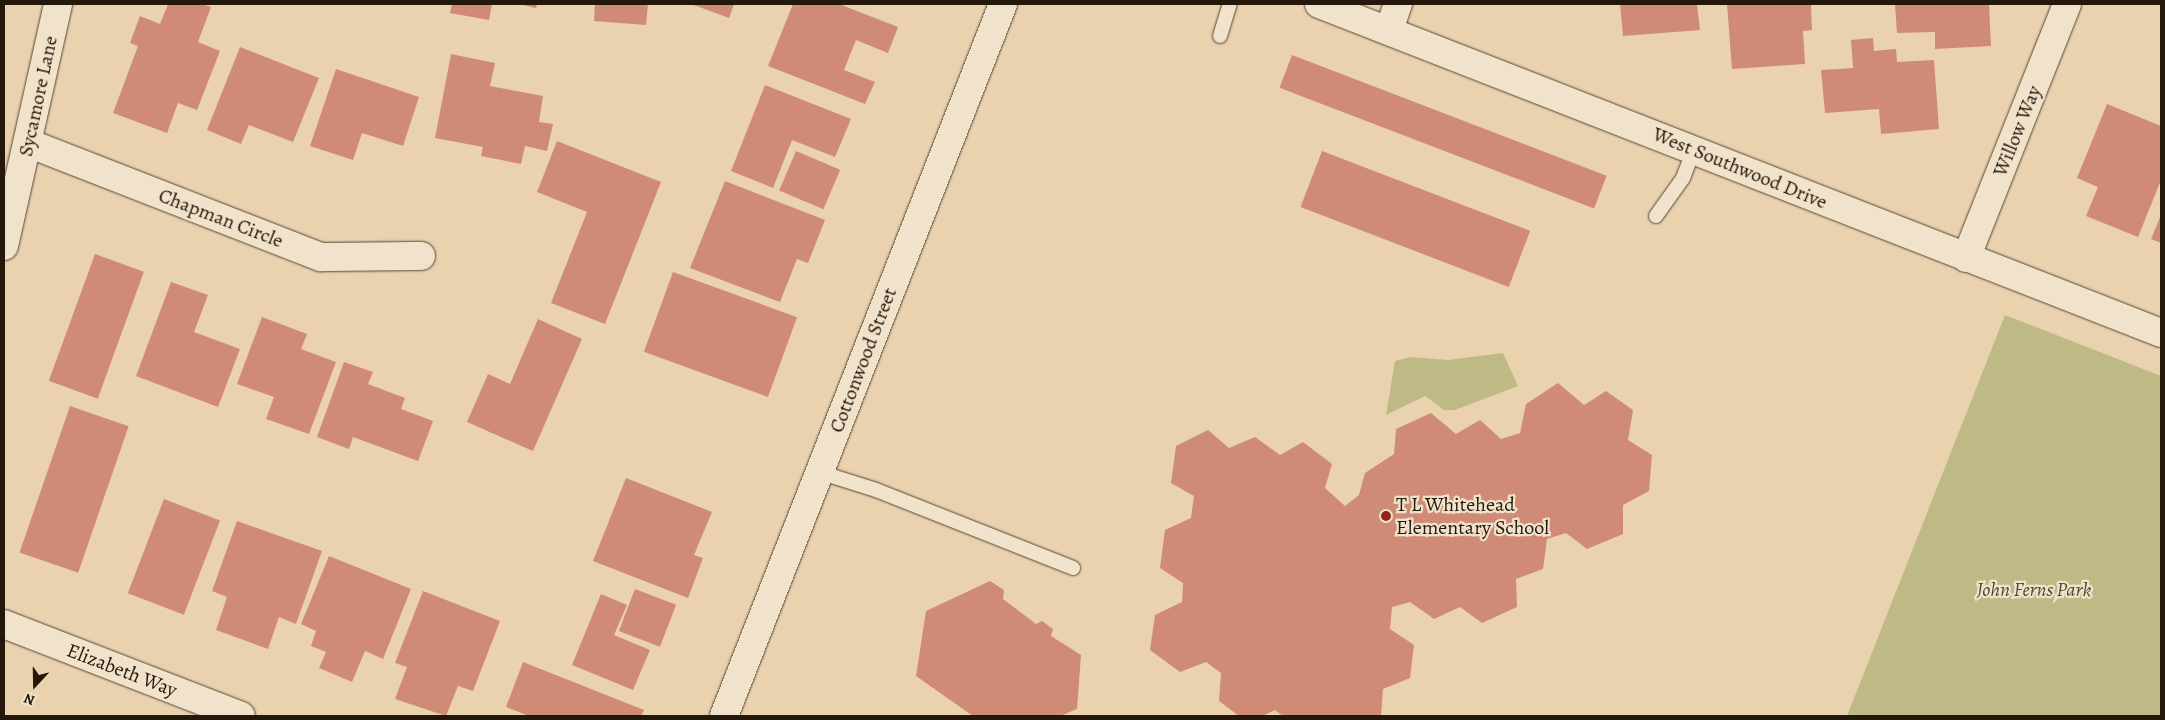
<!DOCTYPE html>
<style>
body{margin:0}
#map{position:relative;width:2165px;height:720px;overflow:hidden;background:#ead2af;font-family:Alegreya,serif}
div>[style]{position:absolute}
.green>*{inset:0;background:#bdba86}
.building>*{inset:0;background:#cf8b76;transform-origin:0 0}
.roads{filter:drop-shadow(0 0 1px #554633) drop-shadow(0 0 1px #554633)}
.service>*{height:14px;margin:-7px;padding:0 7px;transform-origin:7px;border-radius:7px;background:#f1e2cb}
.minor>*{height:28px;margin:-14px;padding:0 14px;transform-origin:14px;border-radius:14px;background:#f1e2cb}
.tertiary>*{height:28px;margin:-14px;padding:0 14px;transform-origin:14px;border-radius:14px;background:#f1e2cb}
.dots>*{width:14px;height:14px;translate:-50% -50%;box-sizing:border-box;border:2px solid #f1e2cb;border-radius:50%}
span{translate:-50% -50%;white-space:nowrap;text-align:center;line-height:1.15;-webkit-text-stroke:4.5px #f1e2cb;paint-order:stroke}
.street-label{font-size:20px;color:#23180a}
.poi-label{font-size:20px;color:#23180a}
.left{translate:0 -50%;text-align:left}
.park-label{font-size:20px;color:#51492f;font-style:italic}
.frame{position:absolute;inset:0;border:5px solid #23180a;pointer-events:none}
.north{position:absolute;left:10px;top:660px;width:50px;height:50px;-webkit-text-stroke:4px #f1e2cb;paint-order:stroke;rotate:201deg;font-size:14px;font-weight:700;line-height:20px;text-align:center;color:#23180a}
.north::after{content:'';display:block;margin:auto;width:18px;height:22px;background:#23180a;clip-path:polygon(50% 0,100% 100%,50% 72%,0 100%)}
</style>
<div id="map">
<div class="green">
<div style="clip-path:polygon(2005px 315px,2161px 376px,2161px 716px,1847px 716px)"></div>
<div style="clip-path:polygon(1503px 353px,1518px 386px,1455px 410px,1444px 410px,1425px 396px,1386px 415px,1395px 361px,1411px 357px,1448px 360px)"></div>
</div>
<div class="building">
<div style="clip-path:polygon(168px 4px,202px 4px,211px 7px,198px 42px,220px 51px,197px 110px,178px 103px,167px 133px,113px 113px,138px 46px,130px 43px,140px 16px,160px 24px)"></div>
<div style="clip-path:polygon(452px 4px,492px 4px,489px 20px,450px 13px)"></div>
<div style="clip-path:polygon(519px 4px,537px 4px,536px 8px)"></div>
<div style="clip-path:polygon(595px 4px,648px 4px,646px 25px,594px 21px)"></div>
<div style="clip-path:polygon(691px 4px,734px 4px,729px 18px)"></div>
<div style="clip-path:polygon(793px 4px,839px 4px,898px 27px,888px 53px,856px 40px,844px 70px,875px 82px,865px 104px,768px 66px)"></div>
<div style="clip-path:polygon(1620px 4px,1697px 4px,1700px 30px,1623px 36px)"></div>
<div style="clip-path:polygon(1727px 4px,1811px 4px,1812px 30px,1803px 31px,1805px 64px,1732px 69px)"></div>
<div style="clip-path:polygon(1895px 4px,1989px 4px,1991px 46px,1935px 49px,1935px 32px,1897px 33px)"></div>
<div style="clip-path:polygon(1873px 38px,1874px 51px,1896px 49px,1897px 62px,1934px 60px,1939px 129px,1881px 134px,1879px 109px,1825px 113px,1821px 70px,1853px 68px,1851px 40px)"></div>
<div style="clip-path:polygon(240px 47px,319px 78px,293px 142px,249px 125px,241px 144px,207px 130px)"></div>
<div style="clip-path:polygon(451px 54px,495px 63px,490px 86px,543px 96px,539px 122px,553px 124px,547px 151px,525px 146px,521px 164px,481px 156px,483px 147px,435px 138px)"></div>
<div style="left:1292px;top:55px;width:337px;height:35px;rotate:21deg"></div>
<div style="clip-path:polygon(336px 69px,419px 97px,403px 146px,362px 133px,353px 160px,310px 146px)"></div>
<div style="clip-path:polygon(765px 85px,851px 119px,835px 157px,792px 140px,773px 188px,731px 171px)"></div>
<div style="clip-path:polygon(2107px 104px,2161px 126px,2161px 180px,2138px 237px,2086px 216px,2098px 187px,2077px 178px)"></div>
<div style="clip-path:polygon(557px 141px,661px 182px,605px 324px,551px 303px,587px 212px,537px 192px)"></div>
<div style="left:796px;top:151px;width:48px;height:43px;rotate:23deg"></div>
<div style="left:1322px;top:151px;width:223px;height:60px;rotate:21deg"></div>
<div style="clip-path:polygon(725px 181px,825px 220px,808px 263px,797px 259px,780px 302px,690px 268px)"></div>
<div style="clip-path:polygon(2161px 215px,2161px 243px,2151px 239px)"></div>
<div style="left:95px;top:254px;width:52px;height:135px;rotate:20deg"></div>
<div style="left:673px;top:272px;width:132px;height:85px;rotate:20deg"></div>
<div style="clip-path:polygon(171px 282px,208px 295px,194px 332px,240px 349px,218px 407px,136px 376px)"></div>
<div style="clip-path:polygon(262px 317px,307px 334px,301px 349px,336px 362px,309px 434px,266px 419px,274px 397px,237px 384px)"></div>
<div style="clip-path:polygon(538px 319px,582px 339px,533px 451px,467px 422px,488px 374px,510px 384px)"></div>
<div style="clip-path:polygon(344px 362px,373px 372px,368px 384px,405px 398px,401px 409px,433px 421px,418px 461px,353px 437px,349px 449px,317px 437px)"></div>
<div style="clip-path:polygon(1558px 383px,1584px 405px,1606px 391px,1633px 410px,1628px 440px,1652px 455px,1649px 491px,1623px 505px,1623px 534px,1587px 549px,1566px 533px,1547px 539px,1543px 569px,1516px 579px,1517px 607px,1482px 623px,1460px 607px,1434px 619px,1410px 602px,1392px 607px,1390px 629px,1414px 645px,1410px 678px,1383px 689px,1381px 716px,1283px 716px,1275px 710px,1262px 716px,1239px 716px,1219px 701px,1221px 673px,1206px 662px,1180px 672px,1150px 650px,1155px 615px,1182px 602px,1183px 583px,1160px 568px,1165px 530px,1191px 518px,1194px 496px,1171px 483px,1176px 446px,1208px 430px,1229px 448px,1255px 437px,1280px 455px,1303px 442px,1332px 464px,1325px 488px,1345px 506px,1359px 495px,1365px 473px,1394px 454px,1396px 429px,1431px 413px,1456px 434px,1480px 420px,1501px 439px,1520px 433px,1526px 404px)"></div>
<div style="left:70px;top:406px;width:62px;height:155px;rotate:19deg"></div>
<div style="clip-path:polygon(626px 478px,712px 512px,694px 555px,703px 558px,688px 598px,593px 561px)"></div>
<div style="left:164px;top:499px;width:60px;height:101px;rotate:21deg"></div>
<div style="clip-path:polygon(237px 521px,322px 551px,296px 624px,279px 617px,268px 649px,216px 630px,227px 597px,212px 591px)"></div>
<div style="clip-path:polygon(329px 556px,411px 589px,383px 659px,365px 651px,352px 682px,319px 668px,326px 652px,311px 646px,316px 631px,301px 624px)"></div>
<div style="clip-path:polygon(990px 581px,1004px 590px,1003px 599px,1036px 624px,1042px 621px,1053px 629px,1051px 636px,1081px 655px,1077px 709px,1060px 716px,973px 716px,916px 676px,926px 611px)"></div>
<div style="left:635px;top:589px;width:44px;height:45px;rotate:21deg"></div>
<div style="clip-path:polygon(423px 591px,500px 621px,473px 691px,458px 686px,446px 716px,395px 699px,407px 667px,395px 663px)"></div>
<div style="clip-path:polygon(601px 594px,627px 605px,614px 635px,650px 650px,633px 690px,572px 665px)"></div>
<div style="clip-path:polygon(523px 662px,644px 710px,641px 716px,529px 716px,506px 707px)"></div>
</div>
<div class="roads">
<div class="service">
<div style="left:1220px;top:36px;width:34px;rotate:-73deg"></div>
<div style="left:1656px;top:216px;width:47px;rotate:-54.6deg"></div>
<div style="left:1683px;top:178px;width:31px;rotate:-69deg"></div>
<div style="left:819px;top:472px;width:60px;rotate:17.5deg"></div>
<div style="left:876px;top:490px;width:212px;rotate:21.6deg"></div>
</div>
<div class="minor">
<div style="left:1319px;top:4px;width:904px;rotate:21.34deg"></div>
<div style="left:1389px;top:30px;width:28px;rotate:-71deg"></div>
<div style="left:28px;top:143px;width:314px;rotate:21.3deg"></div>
<div style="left:321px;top:257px;width:100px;rotate:-0.6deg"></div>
<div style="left:4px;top:246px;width:248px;rotate:-77.4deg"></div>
<div style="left:1966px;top:258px;width:273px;rotate:-68.3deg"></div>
<div style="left:4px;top:624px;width:254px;rotate:21.2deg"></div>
</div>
<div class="tertiary">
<div style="left:724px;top:716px;width:765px;rotate:-68.6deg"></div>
</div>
</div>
<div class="dots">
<div style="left:1386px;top:516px;background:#8f2418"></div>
</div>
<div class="street-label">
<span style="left:38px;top:96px;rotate:-78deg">Sycamore Lane</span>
<span style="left:2017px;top:131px;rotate:-68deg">Willow Way</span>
<span style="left:1740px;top:168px;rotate:22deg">West Southwood Drive</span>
<span style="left:221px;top:218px;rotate:21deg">Chapman Circle</span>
<span style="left:863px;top:360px;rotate:-69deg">Cottonwood Street</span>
<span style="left:122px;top:670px;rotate:21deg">Elizabeth Way</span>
</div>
<div class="poi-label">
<span class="left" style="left:1396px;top:516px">T L Whitehead<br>Elementary School</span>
</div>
<div class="park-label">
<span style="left:2034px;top:589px">John Ferns Park</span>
</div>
<div class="frame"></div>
<div class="north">N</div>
</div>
